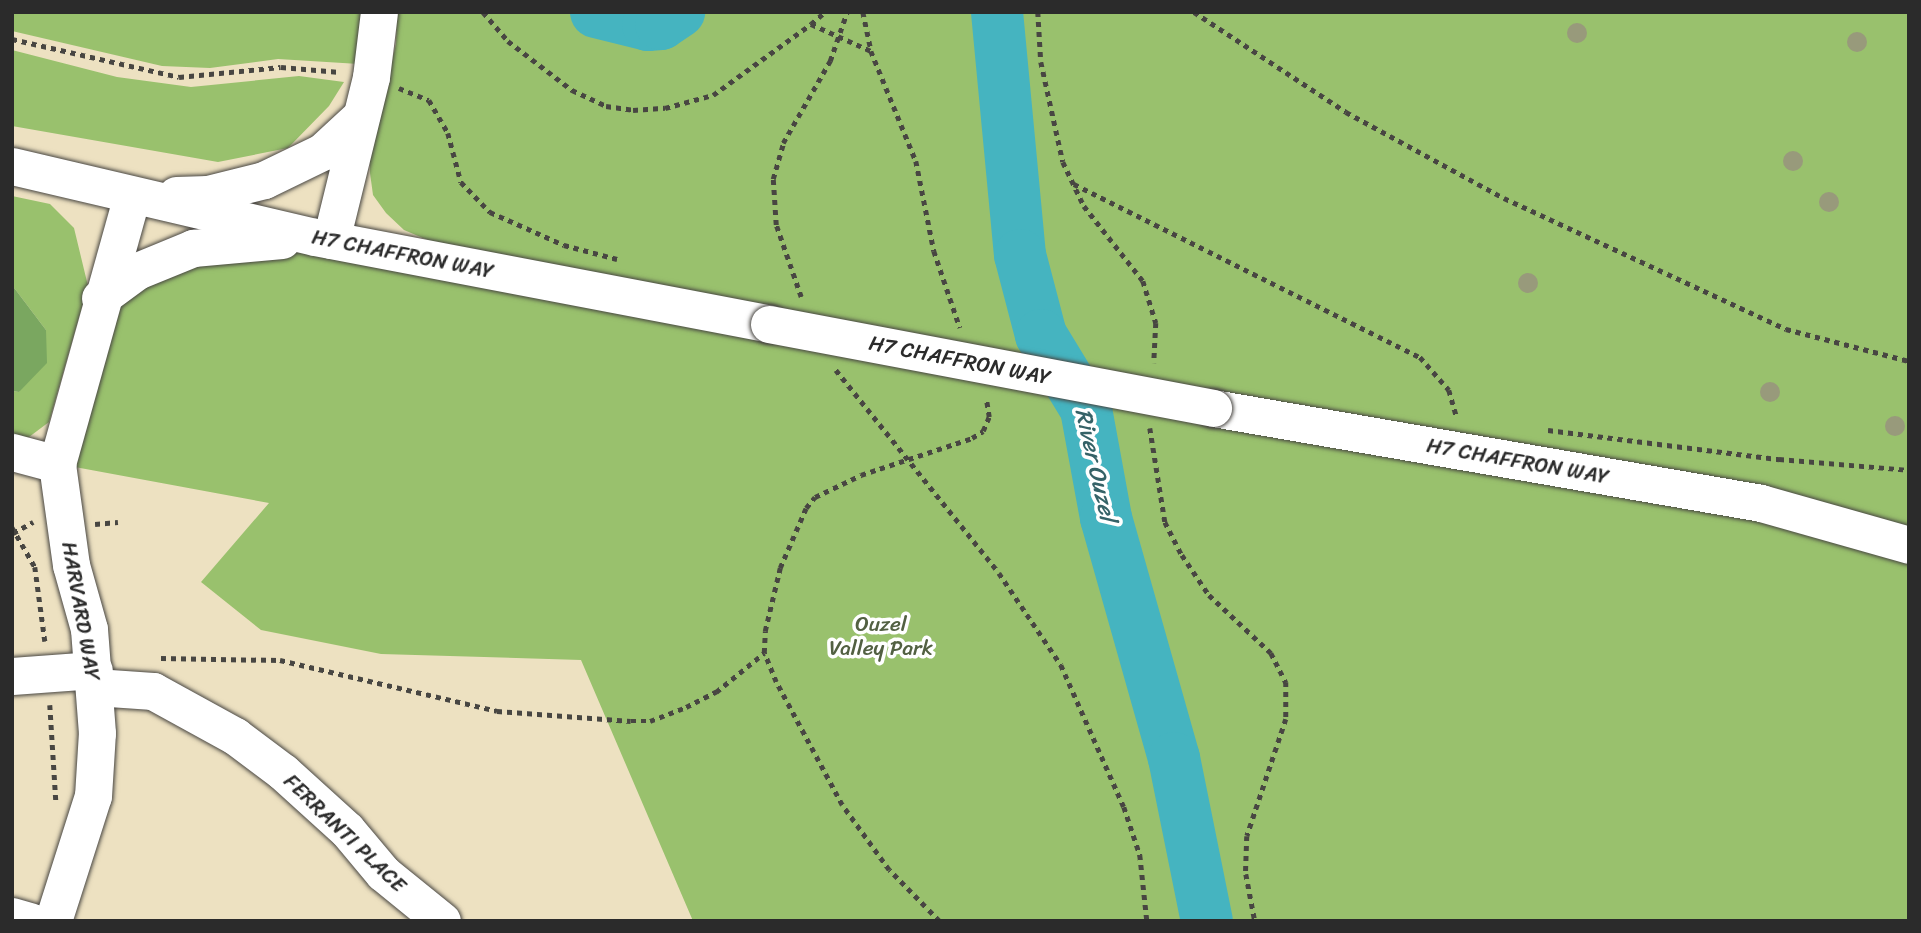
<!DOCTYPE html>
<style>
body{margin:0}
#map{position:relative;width:1921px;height:933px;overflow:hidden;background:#ede1c1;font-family:Sriracha,sans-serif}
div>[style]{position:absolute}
.green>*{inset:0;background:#99c16d}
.forest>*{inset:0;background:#7aa760}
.river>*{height:52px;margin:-26px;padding:0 26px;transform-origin:26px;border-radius:26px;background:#45b4c0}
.path>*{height:4.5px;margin-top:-2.25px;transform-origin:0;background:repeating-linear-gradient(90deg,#484642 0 5px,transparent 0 10px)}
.roads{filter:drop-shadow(0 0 2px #484642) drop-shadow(0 0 2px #484642)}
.minor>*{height:37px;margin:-18.5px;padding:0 18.5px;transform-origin:18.5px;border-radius:18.5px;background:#fff}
.bridges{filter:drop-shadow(0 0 2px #484642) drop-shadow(0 0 2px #484642)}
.minor-bridge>*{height:37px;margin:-18.5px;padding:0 18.5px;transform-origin:18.5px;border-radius:18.5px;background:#fff}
.trees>*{width:20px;height:20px;margin:-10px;border-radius:50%;background:#989a7b}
span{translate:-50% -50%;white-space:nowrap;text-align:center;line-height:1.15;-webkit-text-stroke:7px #fff;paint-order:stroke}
.street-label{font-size:21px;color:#2b2b2b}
.park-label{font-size:21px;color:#526042}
.water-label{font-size:23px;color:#356267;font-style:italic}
.frame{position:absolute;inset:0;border:14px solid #2b2b2b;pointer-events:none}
</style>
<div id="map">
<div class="green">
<div style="clip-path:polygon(12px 12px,367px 12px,359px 64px,278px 59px,210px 68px,162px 66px,12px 31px)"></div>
<div style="clip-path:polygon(397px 12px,1909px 12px,1909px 921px,693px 921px,581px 660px,381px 654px,261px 630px,201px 582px,269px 503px,64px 465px,100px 298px,193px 248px,430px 241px,404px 230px,386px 213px,373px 195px,370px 173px,370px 153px,396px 44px)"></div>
<div style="clip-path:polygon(12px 50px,117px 77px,191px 87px,299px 76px,344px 82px,329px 106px,288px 148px,218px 162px,12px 126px)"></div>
<div style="clip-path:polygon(12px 196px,50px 204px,74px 228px,88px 286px,49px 422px,25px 440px,12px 439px,12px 391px,19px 392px,46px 330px,12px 285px)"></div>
</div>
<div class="forest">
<div style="clip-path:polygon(12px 285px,46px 330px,47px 363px,19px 392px,12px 391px)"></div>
</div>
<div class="river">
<div style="left:596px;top:12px;width:54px;rotate:14deg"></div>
<div style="left:648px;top:25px;width:13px;rotate:-4deg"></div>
<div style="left:661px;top:24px;width:22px;rotate:-34deg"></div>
<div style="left:997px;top:12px;width:244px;rotate:84.6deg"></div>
<div style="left:1020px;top:255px;width:83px;rotate:75.3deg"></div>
<div style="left:1041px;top:335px;width:87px;rotate:58.7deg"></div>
<div style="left:1086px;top:409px;width:111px;rotate:79.6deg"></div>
<div style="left:1106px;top:518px;width:249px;rotate:74.2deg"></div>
<div style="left:1174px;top:758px;width:166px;rotate:78.6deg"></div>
</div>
<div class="path">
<div style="left:483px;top:12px;width:38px;rotate:49deg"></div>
<div style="left:508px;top:41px;width:81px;rotate:37.4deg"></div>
<div style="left:572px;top:90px;width:38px;rotate:25deg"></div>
<div style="left:606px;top:106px;width:27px;rotate:8deg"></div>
<div style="left:633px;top:110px;width:32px;rotate:-4deg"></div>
<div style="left:665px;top:108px;width:50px;rotate:-15.2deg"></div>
<div style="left:713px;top:95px;width:121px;rotate:-35.9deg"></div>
<div style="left:811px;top:24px;width:66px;rotate:24.2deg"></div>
<div style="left:863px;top:12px;width:40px;rotate:78deg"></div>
<div style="left:871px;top:51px;width:119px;rotate:67.8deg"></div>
<div style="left:916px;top:161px;width:92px;rotate:78.7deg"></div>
<div style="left:934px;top:251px;width:81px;rotate:71.3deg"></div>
<div style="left:1038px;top:12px;width:50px;rotate:86.6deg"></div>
<div style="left:1041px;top:62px;width:102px;rotate:77.6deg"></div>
<div style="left:1063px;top:162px;width:49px;rotate:64.5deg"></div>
<div style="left:1084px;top:206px;width:95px;rotate:51.8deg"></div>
<div style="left:1143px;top:281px;width:44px;rotate:72.8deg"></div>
<div style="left:1156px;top:323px;width:40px;rotate:92.9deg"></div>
<div style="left:1194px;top:12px;width:182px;rotate:33.3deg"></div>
<div style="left:1346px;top:112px;width:180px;rotate:28.6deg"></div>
<div style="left:1504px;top:198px;width:311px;rotate:24.9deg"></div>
<div style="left:1786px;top:329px;width:127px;rotate:14.6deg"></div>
<div style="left:811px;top:24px;width:18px;rotate:-41deg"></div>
<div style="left:12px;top:39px;width:171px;rotate:12.8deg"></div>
<div style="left:179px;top:77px;width:102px;rotate:-5.6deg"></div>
<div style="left:281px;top:67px;width:59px;rotate:4.8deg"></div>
<div style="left:399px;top:88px;width:32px;rotate:22deg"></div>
<div style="left:429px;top:100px;width:38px;rotate:60deg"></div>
<div style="left:448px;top:133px;width:51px;rotate:75.1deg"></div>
<div style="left:461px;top:182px;width:42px;rotate:46deg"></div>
<div style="left:490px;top:212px;width:81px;rotate:24deg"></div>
<div style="left:564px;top:245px;width:55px;rotate:14.8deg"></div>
<div style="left:1074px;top:184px;width:387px;rotate:26.6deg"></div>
<div style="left:1420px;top:357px;width:44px;rotate:48.7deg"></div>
<div style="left:1449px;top:390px;width:29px;rotate:74deg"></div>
<div style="left:801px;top:297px;width:76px;rotate:-109.1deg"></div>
<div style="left:776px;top:225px;width:46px;rotate:-93.7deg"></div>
<div style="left:773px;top:179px;width:37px;rotate:-74deg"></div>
<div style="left:783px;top:143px;width:95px;rotate:-60.2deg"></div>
<div style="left:830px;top:61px;width:52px;rotate:-70.9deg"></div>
<div style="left:836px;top:370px;width:260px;rotate:51.2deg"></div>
<div style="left:999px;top:573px;width:111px;rotate:56deg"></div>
<div style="left:1061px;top:665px;width:155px;rotate:66.1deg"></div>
<div style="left:1124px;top:807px;width:51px;rotate:71.6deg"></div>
<div style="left:1140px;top:855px;width:66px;rotate:83.9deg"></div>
<div style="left:1150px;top:428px;width:95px;rotate:80.9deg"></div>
<div style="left:1165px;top:522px;width:37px;rotate:63deg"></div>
<div style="left:1182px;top:555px;width:48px;rotate:56deg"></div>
<div style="left:1209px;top:595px;width:85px;rotate:43.1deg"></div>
<div style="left:1271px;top:653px;width:33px;rotate:63deg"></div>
<div style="left:1286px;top:682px;width:37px;rotate:90deg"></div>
<div style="left:1286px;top:719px;width:123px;rotate:108.4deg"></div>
<div style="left:1247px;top:836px;width:38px;rotate:92deg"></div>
<div style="left:1246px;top:874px;width:48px;rotate:79.2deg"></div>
<div style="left:1548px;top:430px;width:233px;rotate:7.2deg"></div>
<div style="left:1779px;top:459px;width:130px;rotate:4.8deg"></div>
<div style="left:95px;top:524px;width:23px;rotate:-5deg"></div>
<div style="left:12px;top:527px;width:46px;rotate:60.1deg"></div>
<div style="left:35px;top:567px;width:75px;rotate:82.3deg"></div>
<div style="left:13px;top:533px;width:23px;rotate:-29deg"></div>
<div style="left:161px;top:658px;width:119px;rotate:1deg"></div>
<div style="left:280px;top:660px;width:223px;rotate:13.2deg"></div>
<div style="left:497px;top:711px;width:134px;rotate:4.3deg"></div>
<div style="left:631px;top:721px;width:19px"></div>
<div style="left:650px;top:721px;width:39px;rotate:-21deg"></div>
<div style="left:686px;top:707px;width:34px;rotate:-27deg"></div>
<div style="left:716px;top:692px;width:62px;rotate:-39.1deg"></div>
<div style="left:50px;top:705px;width:96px;rotate:86.4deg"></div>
<div style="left:939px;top:921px;width:71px;rotate:-134.4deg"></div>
<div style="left:889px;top:870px;width:80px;rotate:-125.9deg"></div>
<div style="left:842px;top:805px;width:140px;rotate:-118.2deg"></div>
<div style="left:776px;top:682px;width:31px;rotate:-112deg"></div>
<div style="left:764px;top:653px;width:22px;rotate:-87deg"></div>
<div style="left:765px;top:631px;width:65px;rotate:-76.6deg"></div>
<div style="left:780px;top:568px;width:65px;rotate:-66.6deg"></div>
<div style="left:806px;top:508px;width:14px;rotate:-51deg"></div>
<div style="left:815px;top:497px;width:51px;rotate:-25.6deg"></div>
<div style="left:861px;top:475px;width:117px;rotate:-18.4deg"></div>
<div style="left:972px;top:438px;width:13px;rotate:-32deg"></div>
<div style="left:983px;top:431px;width:15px;rotate:-67deg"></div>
<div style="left:989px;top:417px;width:18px;rotate:-99deg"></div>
</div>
<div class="roads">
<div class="minor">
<div style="left:12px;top:166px;width:311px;rotate:13.2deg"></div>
<div style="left:315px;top:237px;width:462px;rotate:10.8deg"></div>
<div style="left:176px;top:195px;width:32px;rotate:-2deg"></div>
<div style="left:208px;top:194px;width:58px;rotate:-14deg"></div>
<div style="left:264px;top:180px;width:64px;rotate:-25.8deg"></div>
<div style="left:322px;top:152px;width:53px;rotate:-42.7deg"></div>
<div style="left:331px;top:240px;width:168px;rotate:-76.2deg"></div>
<div style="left:371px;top:77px;width:65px;rotate:-83deg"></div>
<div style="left:100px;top:298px;width:46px;rotate:-36.1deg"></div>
<div style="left:137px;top:271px;width:61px;rotate:-22.3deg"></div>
<div style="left:193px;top:248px;width:89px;rotate:-5.1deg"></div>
<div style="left:1213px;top:408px;width:556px;rotate:9.83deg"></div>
<div style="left:1761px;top:503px;width:154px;rotate:15.8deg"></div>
<div style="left:12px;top:452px;width:47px;rotate:14.9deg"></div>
<div style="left:12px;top:676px;width:82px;rotate:-4.2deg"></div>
<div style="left:95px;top:687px;width:58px;rotate:3.9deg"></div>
<div style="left:153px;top:691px;width:94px;rotate:28.8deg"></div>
<div style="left:235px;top:736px;width:60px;rotate:36.9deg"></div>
<div style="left:283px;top:772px;width:86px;rotate:42.2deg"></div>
<div style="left:347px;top:830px;width:56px;rotate:50.1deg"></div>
<div style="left:383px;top:873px;width:76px;rotate:39.1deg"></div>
<div style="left:12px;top:916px;width:19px;rotate:16deg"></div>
<div style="left:53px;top:921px;width:131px;rotate:-72.3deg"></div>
<div style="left:93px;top:796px;width:63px;rotate:-86.4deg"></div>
<div style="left:97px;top:733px;width:104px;rotate:-94.4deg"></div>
<div style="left:89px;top:629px;width:66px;rotate:-105.7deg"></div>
<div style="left:71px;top:565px;width:102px;rotate:-97.9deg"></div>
<div style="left:57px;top:464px;width:279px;rotate:-74.4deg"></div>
</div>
</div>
<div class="bridges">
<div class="minor-bridge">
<div style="left:769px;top:324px;width:452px;rotate:10.7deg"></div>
</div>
</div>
<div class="trees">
<div style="left:1577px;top:33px"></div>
<div style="left:1857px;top:42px"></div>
<div style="left:1793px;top:161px"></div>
<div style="left:1829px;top:202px"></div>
<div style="left:1528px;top:283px"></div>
<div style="left:1770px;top:392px"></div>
<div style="left:1895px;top:426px"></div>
</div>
<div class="street-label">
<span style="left:403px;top:254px;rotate:11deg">H7 CHAFFRON WAY</span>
<span style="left:960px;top:360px;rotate:11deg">H7 CHAFFRON WAY</span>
<span style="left:1518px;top:461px;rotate:10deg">H7 CHAFFRON WAY</span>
<span style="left:81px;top:611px;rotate:80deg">HARVARD WAY</span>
<span style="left:345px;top:833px;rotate:44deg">FERRANTI PLACE</span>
</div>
<div class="park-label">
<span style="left:881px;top:636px">Ouzel<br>Valley Park</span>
</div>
<div class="water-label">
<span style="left:1095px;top:465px;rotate:77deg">River Ouzel</span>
</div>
<div class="frame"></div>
</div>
